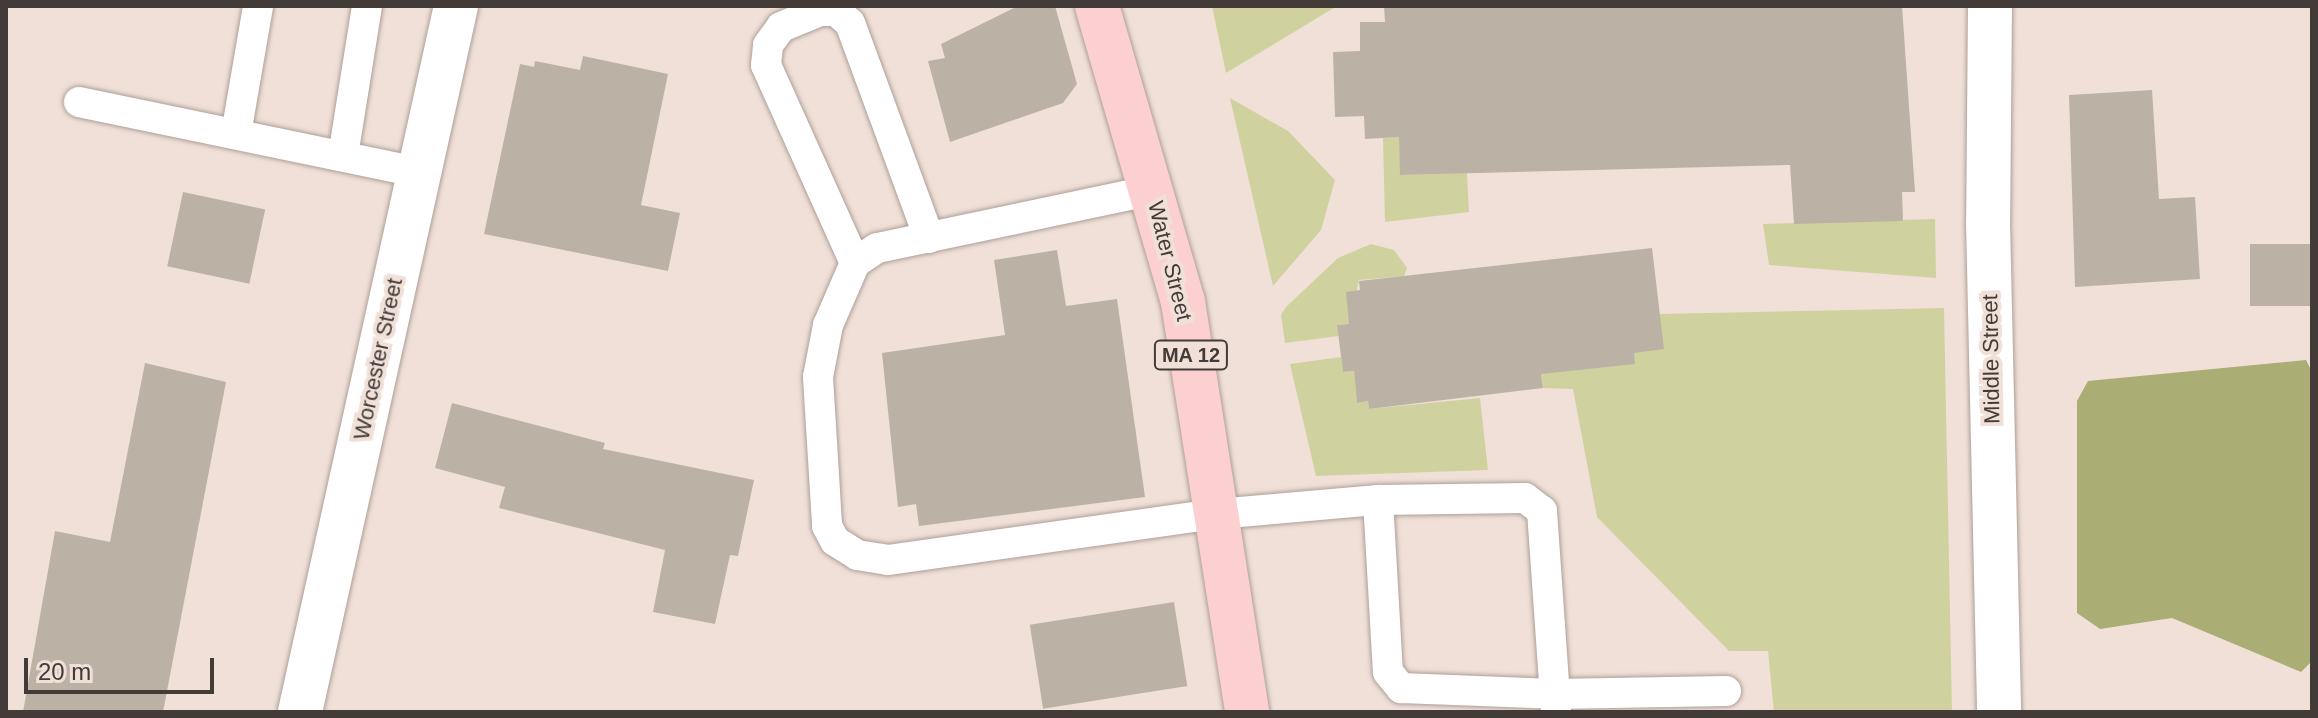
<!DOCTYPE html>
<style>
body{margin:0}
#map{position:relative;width:2318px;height:718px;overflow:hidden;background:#f0e0d8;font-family:Helvetica,sans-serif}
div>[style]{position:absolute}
.green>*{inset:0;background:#cfd29f}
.forest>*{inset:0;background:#aaad74}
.building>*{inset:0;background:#bbb2a5;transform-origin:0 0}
.roads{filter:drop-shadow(0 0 2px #ae9f97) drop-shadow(0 0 2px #ae9f97)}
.service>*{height:30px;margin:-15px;padding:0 15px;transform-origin:15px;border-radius:15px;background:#fff}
.minor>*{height:44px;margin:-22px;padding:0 22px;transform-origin:22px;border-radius:22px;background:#fff}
.trunk>*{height:44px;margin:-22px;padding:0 22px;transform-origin:22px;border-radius:22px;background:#fcd0d0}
span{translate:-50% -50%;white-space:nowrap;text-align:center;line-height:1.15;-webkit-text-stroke:8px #f0e0d8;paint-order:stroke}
.shield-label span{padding:2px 6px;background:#f0e0d8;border:2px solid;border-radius:6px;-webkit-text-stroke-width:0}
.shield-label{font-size:20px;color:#423b38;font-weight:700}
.street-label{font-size:22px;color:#423b38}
.frame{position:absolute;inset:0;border:8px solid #423b38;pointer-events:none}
.scale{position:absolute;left:24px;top:658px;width:190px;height:36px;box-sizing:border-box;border:4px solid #423b38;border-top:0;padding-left:10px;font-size:24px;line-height:28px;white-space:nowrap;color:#423b38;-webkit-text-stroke:6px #f0e0d8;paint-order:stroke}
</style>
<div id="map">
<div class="green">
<div style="clip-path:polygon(1212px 6px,1337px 6px,1226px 73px)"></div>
<div style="clip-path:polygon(1230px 98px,1288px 131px,1335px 180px,1321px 230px,1273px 286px)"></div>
<div style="clip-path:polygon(1399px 137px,1401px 175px,1467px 173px,1469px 212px,1385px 222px,1383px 138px)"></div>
<div style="clip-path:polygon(1935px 219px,1936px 278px,1769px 265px,1763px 224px)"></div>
<div style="clip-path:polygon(1371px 244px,1394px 250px,1407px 268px,1404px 276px,1359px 280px,1349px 324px,1337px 325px,1339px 336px,1285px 343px,1281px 315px,1286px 307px,1338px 258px)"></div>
<div style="clip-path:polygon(1944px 308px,1952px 712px,1774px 712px,1768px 651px,1729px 651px,1597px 517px,1573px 389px,1543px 388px,1541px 374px,1634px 353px,1659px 314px)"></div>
<div style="clip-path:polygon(1341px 357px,1343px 372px,1354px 371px,1357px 403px,1368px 401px,1369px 409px,1480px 398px,1488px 470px,1316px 476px,1290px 364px)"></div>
</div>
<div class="forest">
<div style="clip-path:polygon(2306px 360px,2312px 372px,2312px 661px,2301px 672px,2172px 618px,2100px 629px,2077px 613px,2077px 401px,2088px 381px)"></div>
</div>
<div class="building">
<div style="clip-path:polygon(1018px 6px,1055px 6px,1077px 84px,1063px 103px,950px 142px,928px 61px,945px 58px,941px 44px)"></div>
<div style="clip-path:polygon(1384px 6px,1902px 6px,1915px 192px,1902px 192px,1903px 221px,1794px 224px,1790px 165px,1400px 175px,1399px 137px,1365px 139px,1364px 116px,1335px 117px,1333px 52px,1360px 51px,1360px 22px,1385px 22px)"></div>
<div style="clip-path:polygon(583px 56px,668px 74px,641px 205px,680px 213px,668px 271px,484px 234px,520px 64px,534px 67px,535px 61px,580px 70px)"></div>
<div style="clip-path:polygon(2152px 90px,2159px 199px,2195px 197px,2200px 279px,2075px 287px,2069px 95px)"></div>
<div style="left:183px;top:192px;width:84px;height:76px;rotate:12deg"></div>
<div style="left:2312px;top:244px;width:62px;height:62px;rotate:90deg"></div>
<div style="clip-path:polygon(1652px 248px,1664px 349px,1634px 353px,1635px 364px,1541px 374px,1543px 388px,1369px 409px,1368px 401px,1357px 403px,1354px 371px,1343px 372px,1337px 325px,1349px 324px,1346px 292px,1360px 290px,1359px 281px)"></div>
<div style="clip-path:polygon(1057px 250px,1066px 306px,1117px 299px,1145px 497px,919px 526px,916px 504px,898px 507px,882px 353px,1005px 335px,994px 260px)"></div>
<div style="clip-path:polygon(145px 363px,226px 382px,163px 712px,23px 712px,55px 531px,110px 542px)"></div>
<div style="clip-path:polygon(452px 403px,605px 443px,603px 449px,754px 480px,738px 556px,730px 555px,715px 624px,653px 612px,665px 550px,499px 508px,505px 487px,435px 468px)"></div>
<div style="left:1174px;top:602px;width:85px;height:146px;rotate:81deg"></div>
</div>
<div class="roads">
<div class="service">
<div style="left:79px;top:102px;width:346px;rotate:11.7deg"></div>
<div style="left:236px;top:134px;width:130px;rotate:-80.2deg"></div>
<div style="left:343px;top:156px;width:152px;rotate:-80.9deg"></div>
<div style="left:1153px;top:190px;width:282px;rotate:168.1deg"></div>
<div style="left:877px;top:248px;width:27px;rotate:146deg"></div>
<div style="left:855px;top:263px;width:68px;rotate:113.5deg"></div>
<div style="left:828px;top:325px;width:53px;rotate:100.9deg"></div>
<div style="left:818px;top:377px;width:149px;rotate:86.5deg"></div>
<div style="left:827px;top:526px;width:17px;rotate:62deg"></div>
<div style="left:835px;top:541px;width:26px;rotate:32deg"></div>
<div style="left:857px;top:555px;width:31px;rotate:9deg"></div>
<div style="left:888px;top:560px;width:332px;rotate:-8deg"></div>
<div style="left:1217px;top:514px;width:162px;rotate:-5deg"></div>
<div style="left:1378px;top:500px;width:147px;rotate:-0.8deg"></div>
<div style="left:1525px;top:498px;width:21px;rotate:37deg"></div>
<div style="left:1542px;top:511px;width:201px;rotate:86deg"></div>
<div style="left:855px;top:263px;width:217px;rotate:-114.2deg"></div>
<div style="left:766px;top:65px;width:20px;rotate:-84deg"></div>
<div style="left:768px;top:45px;width:22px;rotate:-54deg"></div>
<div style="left:781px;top:27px;width:42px;rotate:-22.3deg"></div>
<div style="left:820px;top:11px;width:16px"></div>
<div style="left:836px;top:11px;width:18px;rotate:41deg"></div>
<div style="left:850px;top:23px;width:229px;rotate:69.8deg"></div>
<div style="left:1378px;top:500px;width:172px;rotate:86.7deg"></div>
<div style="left:1388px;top:672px;width:21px;rotate:51deg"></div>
<div style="left:1401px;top:688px;width:153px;rotate:2.2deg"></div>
<div style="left:1554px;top:694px;width:172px;rotate:-1deg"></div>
</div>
<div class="minor">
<div style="left:1990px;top:6px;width:216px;rotate:90.5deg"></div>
<div style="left:1988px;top:222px;width:490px;rotate:88.7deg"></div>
<div style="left:300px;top:712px;width:723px;rotate:-77.54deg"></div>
</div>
<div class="trunk">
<div style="left:1097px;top:6px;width:308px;rotate:73.8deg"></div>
<div style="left:1183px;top:302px;width:415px;rotate:81.1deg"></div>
</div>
</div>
<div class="shield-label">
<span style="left:1191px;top:355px">MA 12</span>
</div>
<div class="street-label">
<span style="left:1170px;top:261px;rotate:76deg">Water Street</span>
<span style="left:378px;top:359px;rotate:-78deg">Worcester Street</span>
<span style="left:1991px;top:359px;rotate:-91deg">Middle Street</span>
</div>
<div class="frame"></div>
<div class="scale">20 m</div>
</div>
